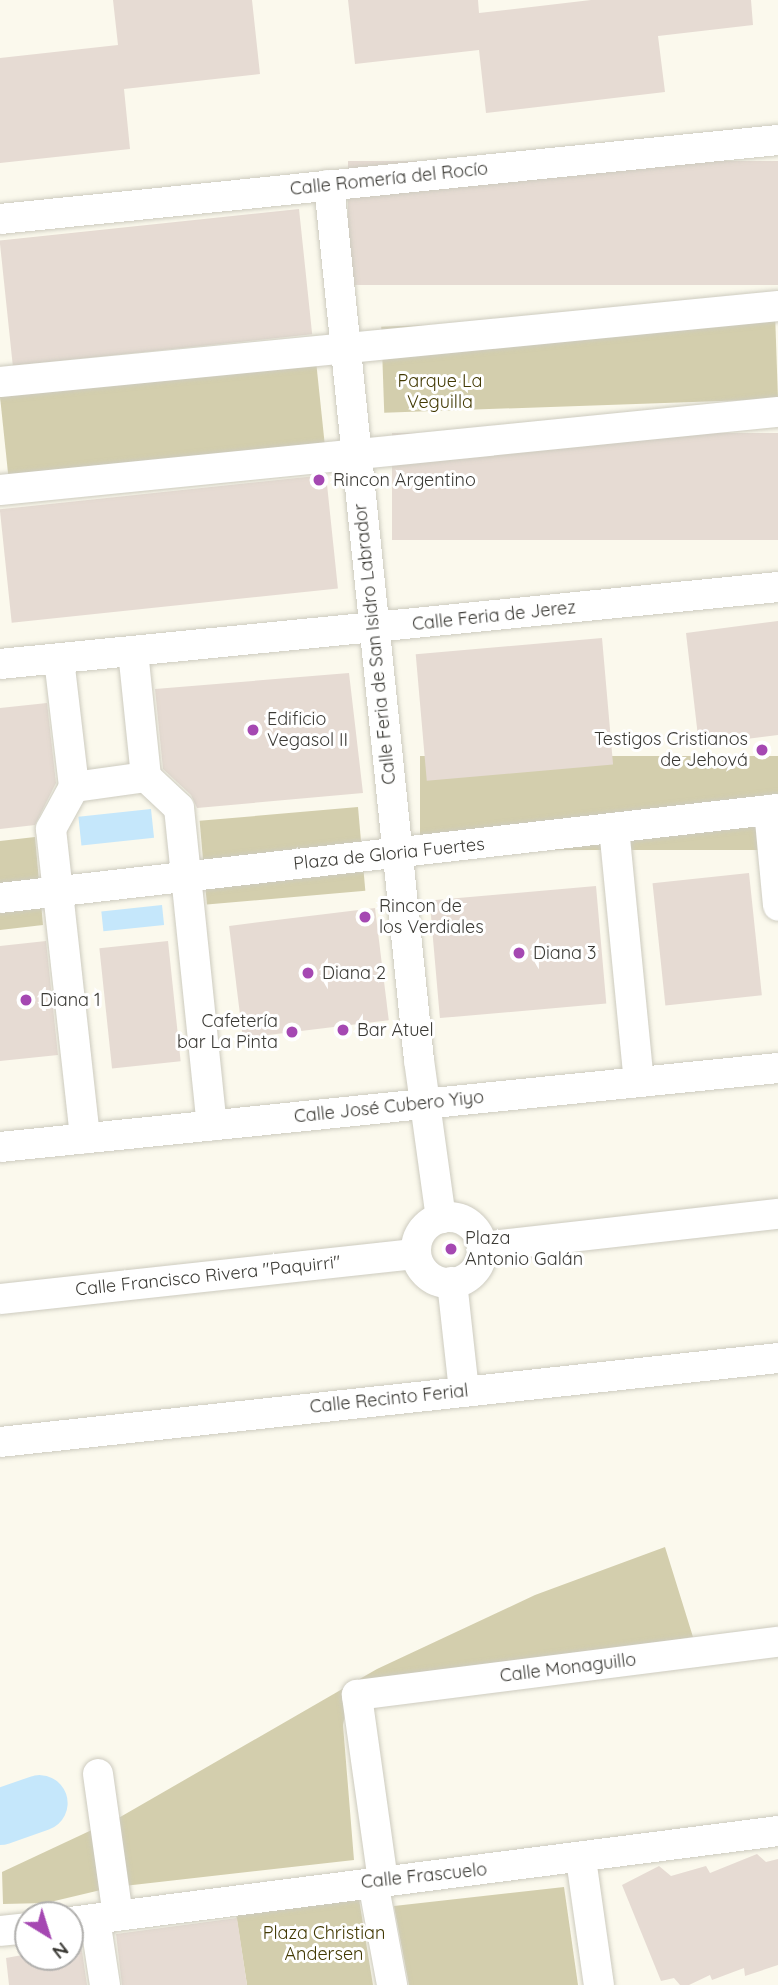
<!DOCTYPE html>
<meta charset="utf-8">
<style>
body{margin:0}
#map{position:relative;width:778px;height:1985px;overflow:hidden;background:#fbf9ed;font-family:Quicksand,sans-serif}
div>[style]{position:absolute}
.green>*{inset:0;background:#d3cead;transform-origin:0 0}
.water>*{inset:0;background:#c5e7fb;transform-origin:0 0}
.river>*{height:56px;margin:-28px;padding:0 28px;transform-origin:28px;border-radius:28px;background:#c5e7fb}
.building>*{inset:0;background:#e6dbd3;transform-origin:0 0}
.roads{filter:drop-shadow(0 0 2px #cdcbbf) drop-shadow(0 0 2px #cdcbbf)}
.street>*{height:30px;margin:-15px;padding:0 15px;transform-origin:15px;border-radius:15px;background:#fff}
.street>.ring{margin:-15px;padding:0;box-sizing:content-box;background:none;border:30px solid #fff;border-radius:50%}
.dots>*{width:19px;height:19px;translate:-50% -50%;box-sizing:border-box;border:4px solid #fff;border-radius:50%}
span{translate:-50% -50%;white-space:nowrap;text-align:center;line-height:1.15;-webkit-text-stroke:6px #fff;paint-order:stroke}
.street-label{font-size:18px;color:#3b3a35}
.park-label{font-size:18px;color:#423903}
.poi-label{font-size:18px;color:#3b3a35}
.left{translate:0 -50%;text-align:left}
.right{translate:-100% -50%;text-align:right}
.north{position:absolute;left:14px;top:1901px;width:70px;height:70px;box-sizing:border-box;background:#fff;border:2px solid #b1b0ae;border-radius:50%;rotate:142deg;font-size:19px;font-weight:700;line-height:28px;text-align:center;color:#3b3a35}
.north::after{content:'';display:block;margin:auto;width:24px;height:32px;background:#a548b2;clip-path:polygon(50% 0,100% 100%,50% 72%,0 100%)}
</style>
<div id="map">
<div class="green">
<div style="left:775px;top:313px;width:86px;height:394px;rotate:88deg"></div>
<div style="left:316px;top:361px;width:87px;height:318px;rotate:84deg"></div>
<div style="left:778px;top:756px;width:94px;height:358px;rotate:90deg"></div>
<div style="left:358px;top:807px;width:84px;height:159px;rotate:85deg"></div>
<div style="clip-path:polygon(35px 837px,43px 925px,0 930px,0 841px)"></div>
<div style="clip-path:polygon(665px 1547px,693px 1637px,349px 1694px,343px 1725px,354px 1860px,124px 1886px,115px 1820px,377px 1669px,535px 1595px)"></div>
<div style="clip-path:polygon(96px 1828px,105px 1889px,46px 1903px,3px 1904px,2px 1872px)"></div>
<div style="clip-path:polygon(564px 1887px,578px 1985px,409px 1985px,394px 1906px)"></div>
<div style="clip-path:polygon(359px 1899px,373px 1985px,247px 1985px,236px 1914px)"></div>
</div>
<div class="water">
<div style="left:151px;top:809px;width:29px;height:73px;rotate:84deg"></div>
<div style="left:162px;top:905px;width:20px;height:61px;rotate:84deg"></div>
</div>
<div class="river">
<div style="left:0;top:1817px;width:42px;rotate:-19.3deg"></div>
</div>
<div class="building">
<div style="clip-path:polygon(113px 0,252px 0,260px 74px,124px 89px,130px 149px,0 163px,0 58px,118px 45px)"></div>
<div style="clip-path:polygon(348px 0,478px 0,479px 13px,591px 0,751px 0,753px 25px,658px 36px,665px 92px,486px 113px,479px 50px,355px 64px)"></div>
<div style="left:778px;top:161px;width:124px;height:430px;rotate:90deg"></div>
<div style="left:299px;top:209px;width:126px;height:301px;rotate:84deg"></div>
<div style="left:778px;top:433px;width:107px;height:386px;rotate:90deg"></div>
<div style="left:326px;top:475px;width:114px;height:328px;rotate:84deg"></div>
<div style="clip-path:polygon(778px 621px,778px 735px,699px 745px,686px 633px)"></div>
<div style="left:602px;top:638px;width:127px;height:187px;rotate:85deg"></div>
<div style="clip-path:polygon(349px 673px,363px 793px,197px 808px,191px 795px,163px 769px,155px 689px)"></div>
<div style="clip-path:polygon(47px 703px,56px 783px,35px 825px,0 829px,0 708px)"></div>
<div style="left:749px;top:873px;width:123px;height:97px;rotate:84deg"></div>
<div style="left:596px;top:886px;width:118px;height:167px;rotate:85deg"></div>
<div style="left:375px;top:908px;width:113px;height:147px;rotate:83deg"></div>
<div style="clip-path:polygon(46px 941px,58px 1055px,0 1061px,0 946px)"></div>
<div style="left:168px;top:941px;width:121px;height:69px;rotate:84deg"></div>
<div style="clip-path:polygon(757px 1854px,766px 1862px,778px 1859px,778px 1965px,745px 1976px,744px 1968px,712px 1980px,710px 1975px,689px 1985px,680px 1985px,674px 1978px,661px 1981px,622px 1885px,659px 1866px,671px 1876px,706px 1866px,710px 1873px)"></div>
<div style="clip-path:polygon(237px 1918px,247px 1985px,122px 1985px,116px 1934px)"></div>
<div style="clip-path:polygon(81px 1944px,87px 1985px,9px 1985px,6px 1958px,28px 1954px,28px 1957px,70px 1957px,70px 1947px)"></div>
</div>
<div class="roads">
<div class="street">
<div style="left:329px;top:185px;width:880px;rotate:84.13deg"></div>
<div style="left:419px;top:1060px;width:160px;rotate:82.1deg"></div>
<div style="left:0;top:219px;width:782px;rotate:-5.8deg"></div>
<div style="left:0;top:382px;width:782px;rotate:-5.58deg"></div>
<div style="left:0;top:490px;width:782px;rotate:-5.73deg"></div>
<div style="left:133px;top:651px;width:127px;rotate:84.1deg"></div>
<div style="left:146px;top:777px;width:45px;rotate:43.2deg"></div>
<div style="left:179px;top:808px;width:319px;rotate:84.1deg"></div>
<div style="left:59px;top:659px;width:129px;rotate:83.3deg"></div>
<div style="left:74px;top:787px;width:48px;rotate:118.7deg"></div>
<div style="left:51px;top:829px;width:311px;rotate:83.7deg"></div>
<div style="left:0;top:664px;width:782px;rotate:-5.65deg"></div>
<div style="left:74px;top:787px;width:73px;rotate:-7.9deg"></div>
<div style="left:769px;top:810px;width:96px;rotate:84.6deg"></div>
<div style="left:614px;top:828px;width:254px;rotate:84.4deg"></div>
<div style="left:0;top:898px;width:783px;rotate:-6.53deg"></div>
<div style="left:0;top:1147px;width:782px;rotate:-5.8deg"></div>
<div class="ring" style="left:416px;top:1217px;width:36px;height:36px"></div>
<div style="left:482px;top:1247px;width:298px;rotate:-6.4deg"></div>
<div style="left:452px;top:1282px;width:110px;rotate:83.7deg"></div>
<div style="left:0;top:1299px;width:418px;rotate:-6.2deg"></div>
<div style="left:0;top:1442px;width:783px;rotate:-6.16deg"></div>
<div style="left:98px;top:1774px;width:143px;rotate:82deg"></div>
<div style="left:581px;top:1859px;width:127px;rotate:81.9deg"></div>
<div style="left:383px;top:1881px;width:188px;rotate:-98deg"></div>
<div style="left:357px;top:1695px;width:424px;rotate:-7.2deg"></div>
<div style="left:373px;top:1882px;width:105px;rotate:79.5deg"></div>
<div style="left:95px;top:1919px;width:67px;rotate:81.4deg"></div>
<div style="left:70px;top:1922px;width:714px;rotate:-7.32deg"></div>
<div style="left:0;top:1931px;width:28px;rotate:-6deg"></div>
</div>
</div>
<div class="dots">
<div style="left:319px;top:480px;background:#a548b2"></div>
<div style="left:253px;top:730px;background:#a548b2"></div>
<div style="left:762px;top:750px;background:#a548b2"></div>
<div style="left:365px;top:917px;background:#a548b2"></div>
<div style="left:519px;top:953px;background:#a548b2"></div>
<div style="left:308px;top:973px;background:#a548b2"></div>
<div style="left:26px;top:1000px;background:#a548b2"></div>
<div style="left:343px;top:1030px;background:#a548b2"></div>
<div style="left:292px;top:1032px;background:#a548b2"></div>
<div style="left:451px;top:1249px;background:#a548b2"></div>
</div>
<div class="street-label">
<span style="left:389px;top:179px;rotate:-6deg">Calle Romería del Rocío</span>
<span style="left:494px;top:616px;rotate:-6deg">Calle Feria de Jerez</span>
<span style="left:375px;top:644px;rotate:-96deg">Calle Feria de San Isidro Labrador</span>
<span style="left:389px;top:854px;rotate:-6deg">Plaza de Gloria Fuertes</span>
<span style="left:389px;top:1107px;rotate:-6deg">Calle José Cubero Yiyo</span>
<span style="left:208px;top:1276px;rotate:-6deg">Calle Francisco Rivera "Paquirri"</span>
<span style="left:389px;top:1399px;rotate:-6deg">Calle Recinto Ferial</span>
<span style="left:568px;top:1668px;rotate:-7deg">Calle Monaguillo</span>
<span style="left:424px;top:1876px;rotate:-6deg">Calle Frascuelo</span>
</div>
<div class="park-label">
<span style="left:440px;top:392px">Parque La<br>Veguilla</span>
<span style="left:324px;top:1944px">Plaza Christian<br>Andersen</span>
</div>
<div class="poi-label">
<span class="left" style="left:333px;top:480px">Rincon Argentino</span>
<span class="left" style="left:267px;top:730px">Edificio<br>Vegasol II</span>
<span class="right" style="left:748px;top:750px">Testigos Cristianos<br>de Jehová</span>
<span class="left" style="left:379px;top:917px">Rincon de<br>los Verdiales</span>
<span class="left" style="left:533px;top:953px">Diana 3</span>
<span class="left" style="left:322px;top:973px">Diana 2</span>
<span class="left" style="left:40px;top:1000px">Diana 1</span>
<span class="right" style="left:278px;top:1032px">Cafetería<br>bar La Pinta</span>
<span class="left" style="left:357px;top:1030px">Bar Atuel</span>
<span class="left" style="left:465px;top:1249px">Plaza<br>Antonio Galán</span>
</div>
<div class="north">N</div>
</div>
